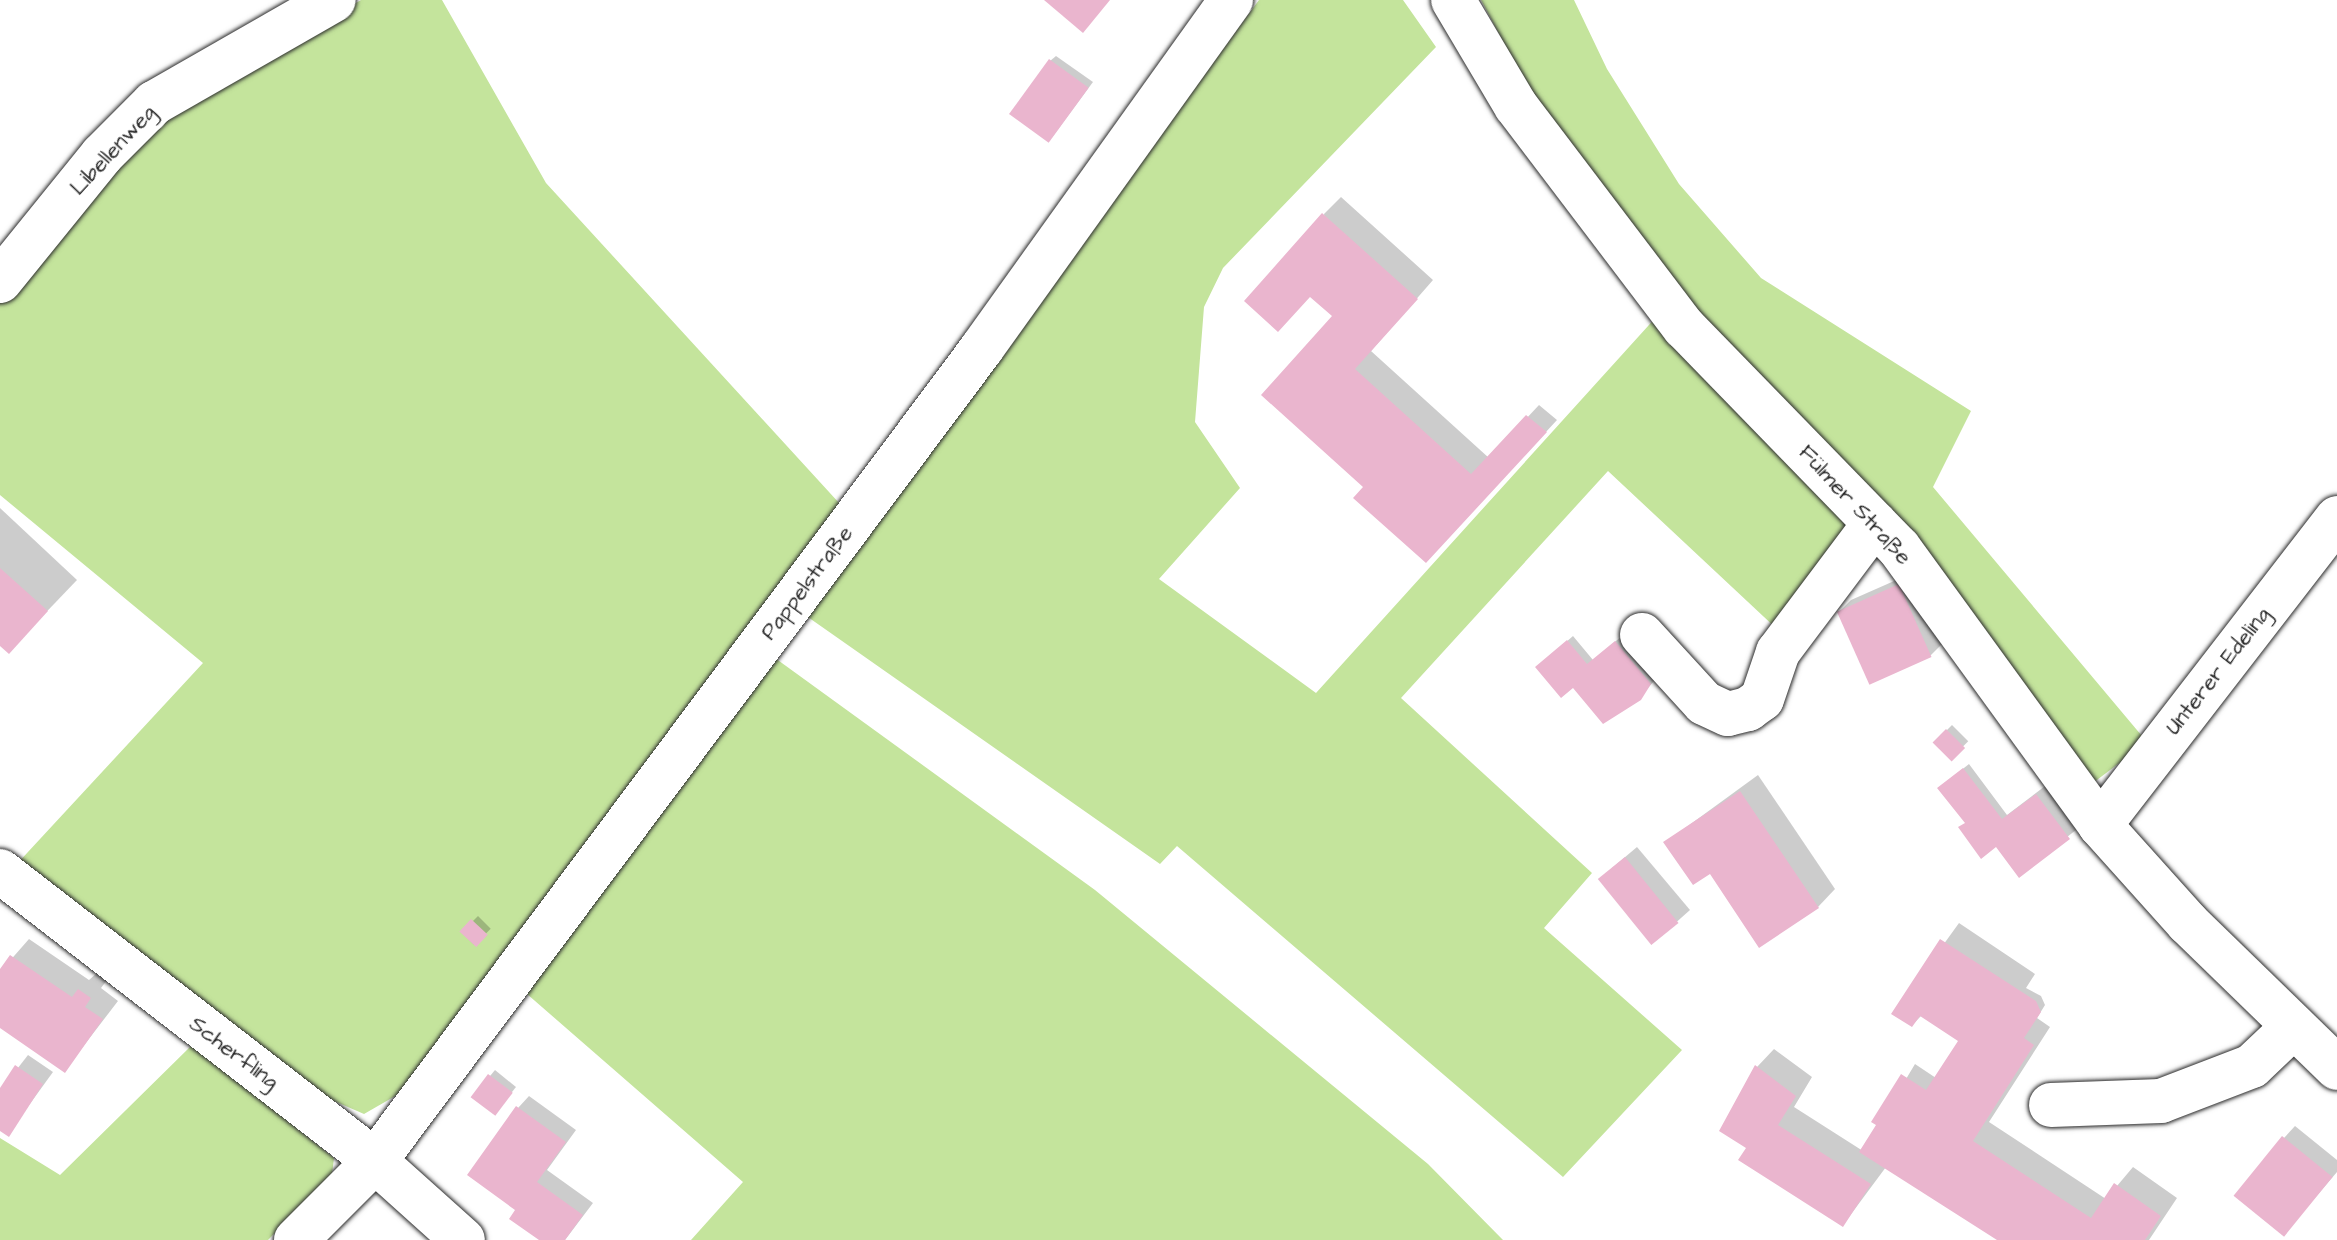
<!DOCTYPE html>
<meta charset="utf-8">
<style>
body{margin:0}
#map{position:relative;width:2337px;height:1240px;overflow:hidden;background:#fff;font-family:"Architects Daughter",sans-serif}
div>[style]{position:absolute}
.green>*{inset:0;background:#c4e49c}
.shadow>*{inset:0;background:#0003;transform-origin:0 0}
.building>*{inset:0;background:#eab5ce;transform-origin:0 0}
.roads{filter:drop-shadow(0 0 2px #2b2b2b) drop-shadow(0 0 2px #2b2b2b)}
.minor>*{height:44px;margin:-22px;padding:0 22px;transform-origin:22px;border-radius:22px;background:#fff}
span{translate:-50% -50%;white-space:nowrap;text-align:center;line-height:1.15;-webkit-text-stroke:8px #fff;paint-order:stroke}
.street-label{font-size:22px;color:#2b2b2b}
</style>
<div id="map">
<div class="green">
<div style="clip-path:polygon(361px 0,442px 0,546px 183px,840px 504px,404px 1091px,364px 1114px,318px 1094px,15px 866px,203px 663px,0 495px,0 297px,156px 118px)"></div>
<div style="clip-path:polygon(1259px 0,1403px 0,1436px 47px,1223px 268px,1204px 307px,1195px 422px,1240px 488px,1159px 579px,1316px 693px,1658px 315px,1854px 533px,1779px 631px,1608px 471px,1401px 698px,1592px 873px,1544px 928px,1682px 1050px,1563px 1177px,1177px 846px,1160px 864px,805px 615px)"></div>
<div style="clip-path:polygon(1481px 0,1574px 0,1607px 69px,1679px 184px,1761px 278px,1971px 411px,1933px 487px,2147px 742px,2085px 789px,1700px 319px,1533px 98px)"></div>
<div style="clip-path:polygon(775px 658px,1095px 890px,1428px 1164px,1503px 1240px,691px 1240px,743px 1182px,527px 994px)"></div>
<div style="clip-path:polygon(192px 1045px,334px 1158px,332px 1174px,268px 1240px,0 1240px,0 1138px,60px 1175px)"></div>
</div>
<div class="shadow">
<div style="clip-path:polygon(1056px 56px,1093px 82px,1053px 136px,1050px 61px)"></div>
<div style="clip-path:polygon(1341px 197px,1433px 280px,1371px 351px,1489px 458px,1539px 405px,1557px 420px,1444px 542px,1366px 487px,1335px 316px,1324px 214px)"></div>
<div style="clip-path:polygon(0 508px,77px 580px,9px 651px,0 643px)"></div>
<div style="clip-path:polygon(1910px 574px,1943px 643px,1931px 655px,1872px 682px,1840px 611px,1851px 600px)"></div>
<div style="clip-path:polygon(1628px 631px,1662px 672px,1639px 698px,1574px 685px,1543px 662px,1573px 636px,1593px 660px)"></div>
<div style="left:1952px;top:725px;width:23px;height:24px;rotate:45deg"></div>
<div style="clip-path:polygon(1969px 764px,2007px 815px,2049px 783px,2081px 826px,2019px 875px,1996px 845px,1966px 822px,1945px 783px)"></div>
<div style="clip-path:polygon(1758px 775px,1835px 889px,1818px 907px,1710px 872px,1666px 842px)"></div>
<div style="clip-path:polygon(1637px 847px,1690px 910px,1653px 943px,1612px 868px)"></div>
<div style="left:478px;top:916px;width:18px;height:23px;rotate:45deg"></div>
<div style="clip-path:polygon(1959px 923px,2035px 974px,2026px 988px,2041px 996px,2045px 1005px,2037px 1018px,2050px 1027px,1989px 1122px,2106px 1199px,2133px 1167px,2177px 1198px,2149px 1240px,1999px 1240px,1886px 1167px,1843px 1225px,1748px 1147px,1757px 1067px,1774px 1049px,1812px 1077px,1794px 1107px,1863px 1151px,1915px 1064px,1936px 1078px,1961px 1041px,1922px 1015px,1912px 1025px,1894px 1013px)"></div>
<div style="clip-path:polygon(29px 939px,89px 980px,97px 973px,107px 980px,101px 988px,118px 1001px,65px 1070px,0 1026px,0 972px)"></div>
<div style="clip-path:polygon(28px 1055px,53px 1072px,8px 1134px,0 1128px,0 1091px)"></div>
<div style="clip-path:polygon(495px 1070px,516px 1087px,499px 1108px,490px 1076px)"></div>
<div style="clip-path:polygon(529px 1096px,576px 1130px,547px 1170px,593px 1203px,565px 1240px,542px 1240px,518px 1210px,518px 1108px)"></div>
<div style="clip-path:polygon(2295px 1126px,2337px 1160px,2337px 1172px,2284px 1234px,2284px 1138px)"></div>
</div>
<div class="building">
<div style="clip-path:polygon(1044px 0,1110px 0,1083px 33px)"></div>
<div style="left:1049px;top:59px;width:49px;height:68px;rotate:36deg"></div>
<div style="clip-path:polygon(1322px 213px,1418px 299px,1355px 369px,1471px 474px,1526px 415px,1547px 432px,1426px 563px,1353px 498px,1363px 487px,1261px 395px,1332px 316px,1310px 297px,1278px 332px,1244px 301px)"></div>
<div style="clip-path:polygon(0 568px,48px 611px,9px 654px,0 646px)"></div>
<div style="left:1899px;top:584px;width:80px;height:68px;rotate:66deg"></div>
<div style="clip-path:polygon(1567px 640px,1587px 664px,1615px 641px,1651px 684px,1641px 700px,1603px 724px,1573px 688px,1561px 698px,1535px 667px)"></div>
<div style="left:1946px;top:729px;width:27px;height:19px;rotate:45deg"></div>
<div style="clip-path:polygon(1963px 768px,2002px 819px,2036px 794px,2070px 839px,2019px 878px,1996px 847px,1981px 859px,1958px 827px,1965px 823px,1937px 788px)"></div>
<div style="clip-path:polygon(1740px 791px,1819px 908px,1759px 948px,1710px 874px,1693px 885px,1663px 842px)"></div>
<div style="left:1625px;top:857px;width:85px;height:35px;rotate:51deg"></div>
<div style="left:471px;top:919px;width:23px;height:17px;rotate:43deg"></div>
<div style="clip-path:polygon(1940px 939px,2036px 1001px,2041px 1012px,2024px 1038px,2034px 1045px,1973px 1141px,2091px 1218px,2114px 1183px,2161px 1216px,2145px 1240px,1997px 1240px,1859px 1152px,1876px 1125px,1871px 1122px,1901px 1074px,1926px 1090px,1958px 1041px,1920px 1016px,1912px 1027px,1891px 1014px)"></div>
<div style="clip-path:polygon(10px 955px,72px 997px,78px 989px,91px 998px,85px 1007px,103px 1019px,65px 1073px,0 1028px,0 969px)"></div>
<div style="clip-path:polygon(15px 1065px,43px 1084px,9px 1137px,0 1131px,0 1088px)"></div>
<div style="clip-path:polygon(1755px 1065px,1796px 1096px,1778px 1125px,1871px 1184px,1843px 1227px,1738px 1160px,1746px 1148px,1719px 1131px)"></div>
<div style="left:488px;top:1074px;width:31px;height:29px;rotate:37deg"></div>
<div style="clip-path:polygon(516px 1106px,566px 1142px,537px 1182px,583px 1215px,565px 1240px,539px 1240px,509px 1219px,515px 1210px,467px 1175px)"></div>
<div style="left:2282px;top:1136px;width:65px;height:77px;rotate:39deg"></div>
</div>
<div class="roads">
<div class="minor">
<div style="left:1453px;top:0;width:123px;rotate:59.3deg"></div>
<div style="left:1516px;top:106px;width:278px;rotate:52.8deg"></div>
<div style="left:1684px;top:327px;width:308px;rotate:45.8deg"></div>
<div style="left:1899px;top:548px;width:342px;rotate:54deg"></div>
<div style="left:2100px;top:825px;width:132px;rotate:48.1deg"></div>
<div style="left:2188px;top:923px;width:208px;rotate:44.2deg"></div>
<div style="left:0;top:281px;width:162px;rotate:-51deg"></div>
<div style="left:102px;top:155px;width:74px;rotate:-45deg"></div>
<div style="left:154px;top:103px;width:207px;rotate:-29.8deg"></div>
<div style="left:1642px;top:635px;width:92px;rotate:47.6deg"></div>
<div style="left:1704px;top:703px;width:26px;rotate:25deg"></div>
<div style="left:1728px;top:714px;width:21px;rotate:-14deg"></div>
<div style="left:1748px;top:709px;width:17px;rotate:-36deg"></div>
<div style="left:1762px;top:699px;width:50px;rotate:-71.2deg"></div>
<div style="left:1778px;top:652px;width:161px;rotate:-53.1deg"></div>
<div style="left:2100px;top:825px;width:388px;rotate:-52.3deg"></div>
<div style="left:0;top:871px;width:474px;rotate:37.7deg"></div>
<div style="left:375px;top:1161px;width:118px;rotate:41.9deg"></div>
<div style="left:2051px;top:1105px;width:110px;rotate:-2.1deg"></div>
<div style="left:2161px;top:1101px;width:97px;rotate:-21deg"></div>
<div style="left:2252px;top:1066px;width:55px;rotate:-43.5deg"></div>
<div style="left:296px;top:1240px;width:112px;rotate:-45deg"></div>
<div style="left:375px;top:1161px;width:1015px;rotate:-53.25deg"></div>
<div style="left:982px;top:348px;width:428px;rotate:-54.4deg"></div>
</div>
</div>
<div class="street-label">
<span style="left:113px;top:150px;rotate:-47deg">Libellenweg</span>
<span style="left:1855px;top:505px;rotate:47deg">Fülmer Straße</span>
<span style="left:807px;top:583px;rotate:-53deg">Pappelstraße</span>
<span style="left:2218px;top:671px;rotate:-52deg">Unterer Edeling</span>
<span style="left:234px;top:1053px;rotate:37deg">Scherfling</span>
</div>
</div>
